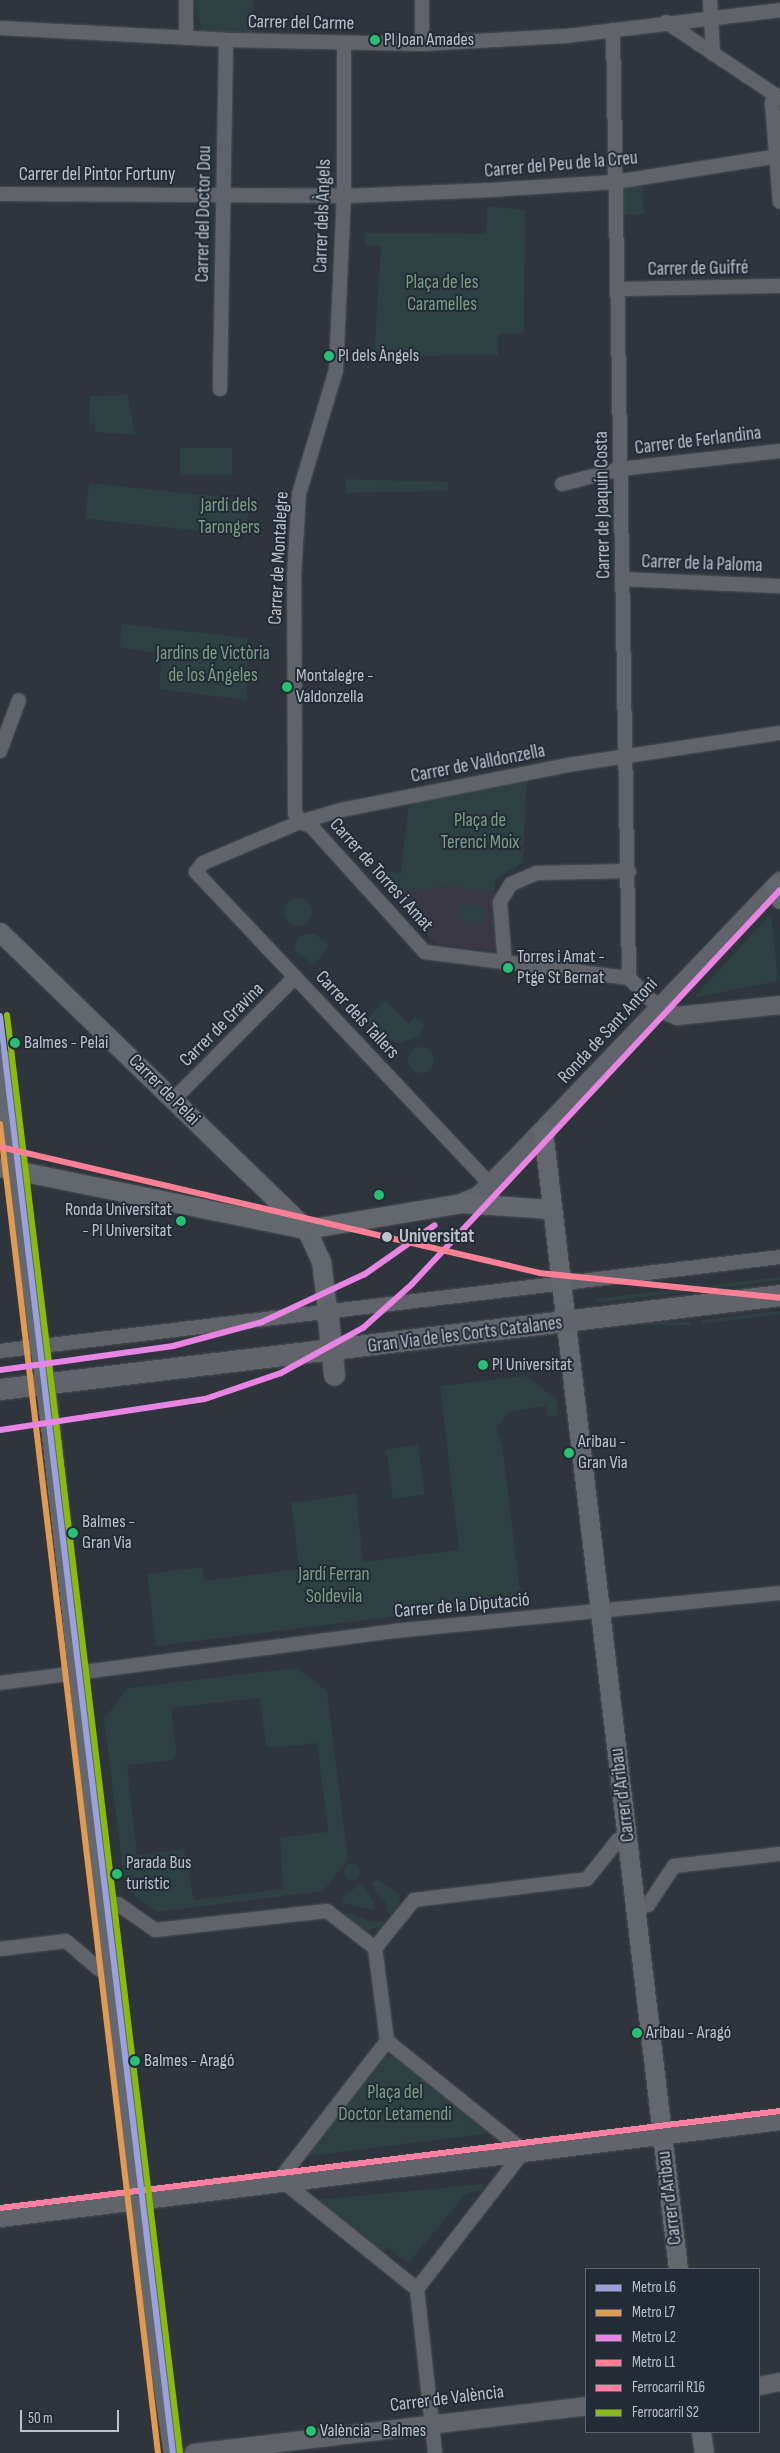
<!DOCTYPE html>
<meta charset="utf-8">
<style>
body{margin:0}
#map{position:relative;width:780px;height:2453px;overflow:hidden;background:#2f353c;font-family:"Sofia Sans Condensed",sans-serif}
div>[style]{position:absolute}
.medical>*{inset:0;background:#393844}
.green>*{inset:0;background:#2d4042;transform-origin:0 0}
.round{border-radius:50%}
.roads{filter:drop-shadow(0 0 1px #4d5156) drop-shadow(0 0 1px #4d5156)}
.minor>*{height:14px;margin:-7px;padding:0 7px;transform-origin:7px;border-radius:7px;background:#60646a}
.tertiary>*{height:18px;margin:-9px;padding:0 9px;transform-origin:9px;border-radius:9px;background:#60646a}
.secondary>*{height:19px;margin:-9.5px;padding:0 9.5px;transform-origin:9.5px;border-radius:9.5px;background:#63676e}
.primary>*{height:21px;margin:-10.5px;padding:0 10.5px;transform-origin:10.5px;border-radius:10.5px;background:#61656b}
.rail-1>*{height:6px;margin:-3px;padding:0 3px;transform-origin:3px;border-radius:3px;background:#ff80a1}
.rail-2>*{height:6px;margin:-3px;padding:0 3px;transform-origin:3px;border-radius:3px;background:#88bb0b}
.metro-1>*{height:6px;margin:-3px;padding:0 3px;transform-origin:3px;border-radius:3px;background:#9ba1df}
.metro-2>*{height:6px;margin:-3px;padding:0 3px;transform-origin:3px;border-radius:3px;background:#e09a51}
.metro-3>*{height:6px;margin:-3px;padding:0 3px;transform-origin:3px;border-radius:3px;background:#e884e3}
.metro-4>*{height:6px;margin:-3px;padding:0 3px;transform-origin:3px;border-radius:3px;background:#ff8094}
.dots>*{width:14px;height:14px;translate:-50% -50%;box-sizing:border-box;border:2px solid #232b36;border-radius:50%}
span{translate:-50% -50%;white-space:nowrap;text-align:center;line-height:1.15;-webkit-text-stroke:4px #232b36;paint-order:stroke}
.bus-label{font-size:18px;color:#bbc2cb}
.left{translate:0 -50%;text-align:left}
.right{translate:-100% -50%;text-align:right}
.street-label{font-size:19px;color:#bbc2cb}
.park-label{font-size:19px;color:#7c9e83}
.stop-label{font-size:19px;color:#bbc2cb;font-weight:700}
.legend{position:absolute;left:585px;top:2268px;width:175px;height:165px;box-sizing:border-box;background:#232b36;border:1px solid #606772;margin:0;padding:6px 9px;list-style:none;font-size:15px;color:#bbc2cb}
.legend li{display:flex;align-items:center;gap:10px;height:25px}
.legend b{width:25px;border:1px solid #606772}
.scale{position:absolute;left:20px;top:2410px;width:99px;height:22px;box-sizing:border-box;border:2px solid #bbc2cb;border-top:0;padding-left:6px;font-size:15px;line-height:18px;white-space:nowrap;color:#bbc2cb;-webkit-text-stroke:4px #232b36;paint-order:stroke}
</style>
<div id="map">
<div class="medical">
<div style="clip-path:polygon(443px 886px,494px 891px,498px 945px,494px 951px,436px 944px,390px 894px)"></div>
</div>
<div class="green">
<div style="clip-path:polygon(194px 0,253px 0,253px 34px,202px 32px)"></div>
<div style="left:642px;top:185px;width:29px;height:21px;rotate:86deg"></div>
<div style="clip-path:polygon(487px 206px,525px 210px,524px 333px,498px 334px,498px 355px,374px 356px,381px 245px,365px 245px,365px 233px,486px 234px)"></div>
<div style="clip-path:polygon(128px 395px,135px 435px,95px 432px,95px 424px,89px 423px,90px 396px)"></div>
<div style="left:180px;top:448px;width:52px;height:27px"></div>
<div style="clip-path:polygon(346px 479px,448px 482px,448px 491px,345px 493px)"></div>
<div style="left:89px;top:483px;width:162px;height:36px;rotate:6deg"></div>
<div style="clip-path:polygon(121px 624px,247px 638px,247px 700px,159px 689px,162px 654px,120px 647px)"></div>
<div style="clip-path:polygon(527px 777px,523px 862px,496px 879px,494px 891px,443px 886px,390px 894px,375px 876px,376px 870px,401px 873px,409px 801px)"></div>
<div class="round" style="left:284px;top:898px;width:28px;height:28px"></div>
<div style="left:459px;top:904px;width:26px;height:17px;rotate:7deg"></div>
<div style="clip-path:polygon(771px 914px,778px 981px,693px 998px,697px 994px)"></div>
<div style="clip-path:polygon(306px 934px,315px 934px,330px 946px,314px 965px,294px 950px,297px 937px)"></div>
<div style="clip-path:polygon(385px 1000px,409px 1024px,415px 1017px,424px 1025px,419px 1037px,400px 1043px,372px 1032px,366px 1020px)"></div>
<div class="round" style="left:408px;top:1047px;width:26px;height:26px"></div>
<div style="clip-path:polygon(780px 1277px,780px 1280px,596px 1303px,595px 1299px)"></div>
<div style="clip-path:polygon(780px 1311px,780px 1314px,702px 1324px,701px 1320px)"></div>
<div style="left:690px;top:1322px;width:3px;height:92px;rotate:90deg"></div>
<div style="clip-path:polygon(527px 1376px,556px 1399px,558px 1416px,547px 1417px,546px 1406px,509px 1412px,496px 1428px,503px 1450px,521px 1601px,156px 1646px,147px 1574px,202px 1567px,205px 1581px,299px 1569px,291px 1503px,356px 1494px,363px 1562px,459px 1550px,440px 1386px)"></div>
<div style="left:418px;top:1445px;width:50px;height:32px;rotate:82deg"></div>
<div style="clip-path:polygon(evenodd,297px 1668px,327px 1691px,348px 1860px,323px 1891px,156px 1912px,125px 1888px,104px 1719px,128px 1688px,297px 1668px,260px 1698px,266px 1745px,270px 1748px,317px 1743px,328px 1832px,280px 1838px,283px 1889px,194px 1900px,184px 1849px,137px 1855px,127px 1765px,173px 1760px,177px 1755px,171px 1708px,260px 1698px)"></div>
<div class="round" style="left:344px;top:1864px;width:16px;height:16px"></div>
<div style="clip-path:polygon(378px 1880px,400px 1895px,395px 1915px,387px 1912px,385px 1900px,375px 1892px,372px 1882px)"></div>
<div style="clip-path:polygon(362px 1883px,375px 1903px,373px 1910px,342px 1903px,344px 1896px)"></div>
<div style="clip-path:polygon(349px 1913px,372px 1922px,383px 1921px,385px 1925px,362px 1933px,343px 1917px)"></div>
<div style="clip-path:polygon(399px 2055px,499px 2132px,302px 2157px,379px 2057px)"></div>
<div style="clip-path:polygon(483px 2184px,484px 2189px,466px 2194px,408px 2263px,386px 2247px,381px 2253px,316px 2200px)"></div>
</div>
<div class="roads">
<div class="minor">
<div style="left:710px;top:0;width:54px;rotate:86.8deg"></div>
<div style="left:666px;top:22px;width:137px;rotate:33.7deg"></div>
<div style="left:0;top:28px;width:226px;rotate:3deg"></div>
<div style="left:226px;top:40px;width:196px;rotate:1.2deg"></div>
<div style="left:422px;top:44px;width:144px;rotate:-3.2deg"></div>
<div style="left:566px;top:36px;width:216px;rotate:-6.9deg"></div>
<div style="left:613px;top:30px;width:948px;rotate:89.03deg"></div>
<div style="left:186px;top:38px;width:38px;rotate:-90deg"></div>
<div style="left:422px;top:44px;width:44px;rotate:-90deg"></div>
<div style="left:776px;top:95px;width:9px;rotate:117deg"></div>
<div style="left:772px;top:103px;width:99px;rotate:85.4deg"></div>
<div style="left:0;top:194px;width:344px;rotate:0.3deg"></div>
<div style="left:344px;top:196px;width:147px;rotate:-2.3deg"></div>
<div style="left:491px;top:190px;width:124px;rotate:-3.7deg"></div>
<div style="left:615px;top:182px;width:167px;rotate:-9deg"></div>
<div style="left:617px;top:289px;width:163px;rotate:-1.1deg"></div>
<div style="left:220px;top:389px;width:349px;rotate:-89deg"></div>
<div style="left:562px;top:484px;width:60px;rotate:-14.5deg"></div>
<div style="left:620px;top:469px;width:161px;rotate:-6.4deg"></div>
<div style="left:623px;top:579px;width:157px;rotate:2.6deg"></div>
<div style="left:0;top:751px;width:54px;rotate:-69.6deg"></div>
<div style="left:300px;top:822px;width:10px;rotate:-119deg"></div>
<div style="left:295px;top:813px;width:237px;rotate:-90.2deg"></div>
<div style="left:294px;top:576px;width:82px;rotate:-86.5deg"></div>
<div style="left:299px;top:494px;width:129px;rotate:-73.4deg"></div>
<div style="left:336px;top:370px;width:174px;rotate:-87.4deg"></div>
<div style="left:344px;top:196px;width:153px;rotate:-90deg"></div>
<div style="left:300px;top:822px;width:12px;rotate:20deg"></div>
<div style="left:311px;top:826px;width:170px;rotate:47.9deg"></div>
<div style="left:425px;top:952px;width:206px;rotate:7.3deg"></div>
<div style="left:629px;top:978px;width:42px;rotate:45deg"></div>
<div style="left:505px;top:964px;width:62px;rotate:-94.6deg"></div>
<div style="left:500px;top:902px;width:21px;rotate:-59deg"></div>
<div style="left:511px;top:884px;width:28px;rotate:-23deg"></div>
<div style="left:537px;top:873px;width:92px;rotate:-1.2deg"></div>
<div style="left:174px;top:1099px;width:172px;rotate:-45.2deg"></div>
<div style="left:490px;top:1184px;width:429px;rotate:-133.3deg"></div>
<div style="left:196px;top:872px;width:11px;rotate:-52deg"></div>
<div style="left:203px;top:863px;width:105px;rotate:-22.9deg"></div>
<div style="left:300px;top:822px;width:43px;rotate:-16.3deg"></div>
<div style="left:341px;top:810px;width:237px;rotate:-11.2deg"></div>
<div style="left:574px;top:764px;width:208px;rotate:-8.6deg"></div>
<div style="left:0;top:1351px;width:786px;rotate:-6.87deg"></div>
<div style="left:0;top:1683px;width:396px;rotate:-7.5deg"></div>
<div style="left:393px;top:1631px;width:389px;rotate:-5.6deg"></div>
<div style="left:103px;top:1902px;width:15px;rotate:8deg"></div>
<div style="left:118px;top:1904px;width:45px;rotate:35.1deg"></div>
<div style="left:155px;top:1930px;width:173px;rotate:-6.3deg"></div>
<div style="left:327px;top:1911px;width:61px;rotate:37.6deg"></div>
<div style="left:637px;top:1907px;width:11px;rotate:-10deg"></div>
<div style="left:648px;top:1905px;width:47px;rotate:-56.3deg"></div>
<div style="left:674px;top:1866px;width:107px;rotate:-6.5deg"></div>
<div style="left:375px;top:1948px;width:62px;rotate:-50.9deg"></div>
<div style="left:414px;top:1900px;width:174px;rotate:-6.9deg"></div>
<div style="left:587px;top:1879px;width:50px;rotate:-51.5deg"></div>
<div style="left:618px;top:1840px;width:10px;rotate:-6deg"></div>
<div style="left:375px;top:1948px;width:94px;rotate:82.6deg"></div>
<div style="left:0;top:1949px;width:66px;rotate:-6.9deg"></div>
<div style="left:66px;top:1941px;width:43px;rotate:40.3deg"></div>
<div style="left:99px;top:1969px;width:13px;rotate:13deg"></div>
<div style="left:387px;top:2041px;width:176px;rotate:38.8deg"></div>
<div style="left:524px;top:2151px;width:175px;rotate:127.8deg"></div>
<div style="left:387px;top:2041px;width:175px;rotate:127.8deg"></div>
<div style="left:280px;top:2179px;width:176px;rotate:38.8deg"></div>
<div style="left:417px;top:2289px;width:165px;rotate:83.7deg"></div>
</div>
<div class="tertiary">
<div style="left:659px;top:1008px;width:20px;rotate:24deg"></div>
<div style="left:677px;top:1016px;width:104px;rotate:-6.1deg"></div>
<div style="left:461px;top:1203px;width:20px;rotate:-24deg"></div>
<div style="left:479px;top:1195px;width:34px;rotate:-45deg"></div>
<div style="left:503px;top:1171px;width:401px;rotate:-46.3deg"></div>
<div style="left:759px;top:2386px;width:21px;rotate:-11deg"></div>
<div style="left:194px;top:2453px;width:395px;rotate:-6.8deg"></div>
</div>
<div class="secondary">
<div style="left:775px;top:886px;width:14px;rotate:69deg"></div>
<div style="left:0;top:932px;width:426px;rotate:44.1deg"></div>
<div style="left:306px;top:1229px;width:35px;rotate:65deg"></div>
<div style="left:321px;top:1261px;width:48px;rotate:82.9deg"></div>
<div style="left:0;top:1057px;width:355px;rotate:82.2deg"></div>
<div style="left:48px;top:1409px;width:849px;rotate:83.58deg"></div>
<div style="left:143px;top:2253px;width:202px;rotate:81.5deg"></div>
<div style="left:543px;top:1130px;width:1147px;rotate:83.24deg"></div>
<div style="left:0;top:1167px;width:312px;rotate:11.5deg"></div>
<div style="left:306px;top:1229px;width:157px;rotate:-9.5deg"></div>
<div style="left:461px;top:1203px;width:90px;rotate:3.8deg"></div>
<div style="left:701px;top:2432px;width:21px;rotate:82deg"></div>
</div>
<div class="primary">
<div style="left:327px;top:1309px;width:66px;rotate:83.9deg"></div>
<div style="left:0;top:1389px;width:786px;rotate:-6.87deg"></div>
<div style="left:0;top:2216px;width:786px;rotate:-7.09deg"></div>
</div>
</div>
<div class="rail-1">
<div style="left:0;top:2208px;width:786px;rotate:-7.09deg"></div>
</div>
<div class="rail-2">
<div style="left:7px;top:1015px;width:1447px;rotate:83.14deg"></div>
</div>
<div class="metro-1">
<div style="left:0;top:1016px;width:1447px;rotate:83.14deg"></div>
</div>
<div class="metro-2">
<div style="left:0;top:1124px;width:1338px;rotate:83.22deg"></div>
</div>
<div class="metro-3">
<div style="left:0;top:1370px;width:175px;rotate:-7.9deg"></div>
<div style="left:173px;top:1346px;width:92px;rotate:-15.1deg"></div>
<div style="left:262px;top:1322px;width:114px;rotate:-25deg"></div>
<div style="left:365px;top:1274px;width:85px;rotate:-35deg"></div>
<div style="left:0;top:1430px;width:207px;rotate:-8.6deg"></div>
<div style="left:205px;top:1399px;width:80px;rotate:-18.9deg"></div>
<div style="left:281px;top:1373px;width:94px;rotate:-28.8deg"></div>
<div style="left:363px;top:1328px;width:66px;rotate:-41.9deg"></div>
<div style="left:412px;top:1284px;width:539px;rotate:-46.95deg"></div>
</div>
<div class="metro-4">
<div style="left:0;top:1147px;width:555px;rotate:13.13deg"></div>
<div style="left:540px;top:1273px;width:241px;rotate:5.9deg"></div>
</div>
<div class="dots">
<div style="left:375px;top:40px;background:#26c172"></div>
<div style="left:329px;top:356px;background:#26c172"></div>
<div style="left:287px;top:687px;background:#26c172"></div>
<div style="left:508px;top:968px;background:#26c172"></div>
<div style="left:15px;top:1043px;background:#26c172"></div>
<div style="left:379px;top:1195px;background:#26c172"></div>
<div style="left:181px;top:1221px;background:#26c172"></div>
<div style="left:387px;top:1237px;background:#bbc2cb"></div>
<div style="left:483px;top:1365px;background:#26c172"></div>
<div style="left:569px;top:1453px;background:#26c172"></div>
<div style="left:73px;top:1533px;background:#26c172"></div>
<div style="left:117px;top:1874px;background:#26c172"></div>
<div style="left:637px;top:2033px;background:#26c172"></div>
<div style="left:135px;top:2061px;background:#26c172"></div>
<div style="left:311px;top:2431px;background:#26c172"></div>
</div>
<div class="bus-label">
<span class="left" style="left:384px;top:40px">Pl Joan Amades</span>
<span class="left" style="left:338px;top:356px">Pl dels Àngels</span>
<span class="left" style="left:296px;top:687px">Montalegre -<br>Valdonzella</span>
<span class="left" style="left:517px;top:968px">Torres i Amat -<br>Ptge St Bernat</span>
<span class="left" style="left:24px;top:1043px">Balmes - Pelai</span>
<span class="right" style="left:172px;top:1221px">Ronda Universitat<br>- Pl Universitat</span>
<span class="left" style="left:492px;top:1365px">Pl Universitat</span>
<span class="left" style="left:578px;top:1453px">Aribau -<br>Gran Via</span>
<span class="left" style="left:82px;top:1533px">Balmes -<br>Gran Via</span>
<span class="left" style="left:126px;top:1874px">Parada Bus<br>turistic</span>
<span class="left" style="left:646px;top:2033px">Aribau - Aragó</span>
<span class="left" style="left:144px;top:2061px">Balmes - Aragó</span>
<span class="left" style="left:320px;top:2431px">València - Balmes</span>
</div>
<div class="street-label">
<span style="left:301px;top:23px;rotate:1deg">Carrer del Carme</span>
<span style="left:561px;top:165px;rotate:-5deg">Carrer del Peu de la Creu</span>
<span style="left:97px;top:175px">Carrer del Pintor Fortuny</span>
<span style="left:204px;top:214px;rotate:-89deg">Carrer del Doctor Dou</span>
<span style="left:323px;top:216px;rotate:-88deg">Carrer dels Àngels</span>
<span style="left:698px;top:269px;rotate:-1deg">Carrer de Guifré</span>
<span style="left:698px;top:441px;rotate:-7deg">Carrer de Ferlandina</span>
<span style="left:603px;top:505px;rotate:-91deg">Carrer de Joaquín Costa</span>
<span style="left:279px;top:558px;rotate:-87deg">Carrer de Montalegre</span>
<span style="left:702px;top:564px;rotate:2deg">Carrer de la Paloma</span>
<span style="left:478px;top:764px;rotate:-11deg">Carrer de Valldonzella</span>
<span style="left:381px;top:875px;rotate:48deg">Carrer de Torres i Amat</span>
<span style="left:357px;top:1015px;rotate:47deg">Carrer dels Tallers</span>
<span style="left:222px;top:1025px;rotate:-45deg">Carrer de Gravina</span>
<span style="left:608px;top:1031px;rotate:-47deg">Ronda de Sant Antoni</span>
<span style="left:164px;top:1090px;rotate:45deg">Carrer de Pelai</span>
<span style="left:465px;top:1335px;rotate:-7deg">Gran Via de les Corts Catalanes</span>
<span style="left:462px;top:1606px;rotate:-5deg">Carrer de la Diputació</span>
<span style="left:623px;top:1795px;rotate:-97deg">Carrer d'Aribau</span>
<span style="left:670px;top:2198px;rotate:-97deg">Carrer d'Aribau</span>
<span style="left:447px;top:2399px;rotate:-7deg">Carrer de València</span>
</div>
<div class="park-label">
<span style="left:442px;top:294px">Plaça de les<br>Caramelles</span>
<span style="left:229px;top:517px">Jardí dels<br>Tarongers</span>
<span style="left:213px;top:665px">Jardins de Victòria<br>de los Ángeles</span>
<span style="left:480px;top:832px">Plaça de<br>Terenci Moix</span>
<span style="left:334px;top:1586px">Jardí Ferran<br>Soldevila</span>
<span style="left:395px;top:2104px">Plaça del<br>Doctor Letamendi</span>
</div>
<div class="stop-label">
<span class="left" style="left:399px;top:1237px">Universitat</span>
</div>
<ul class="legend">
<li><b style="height:6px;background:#9ba1df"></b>Metro L6</li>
<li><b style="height:6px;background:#e09a51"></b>Metro L7</li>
<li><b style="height:6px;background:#e884e3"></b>Metro L2</li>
<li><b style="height:6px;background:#ff8094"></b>Metro L1</li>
<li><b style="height:6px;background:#ff80a1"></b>Ferrocarril R16</li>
<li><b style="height:6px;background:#88bb0b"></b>Ferrocarril S2</li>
</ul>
<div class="scale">50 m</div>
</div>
